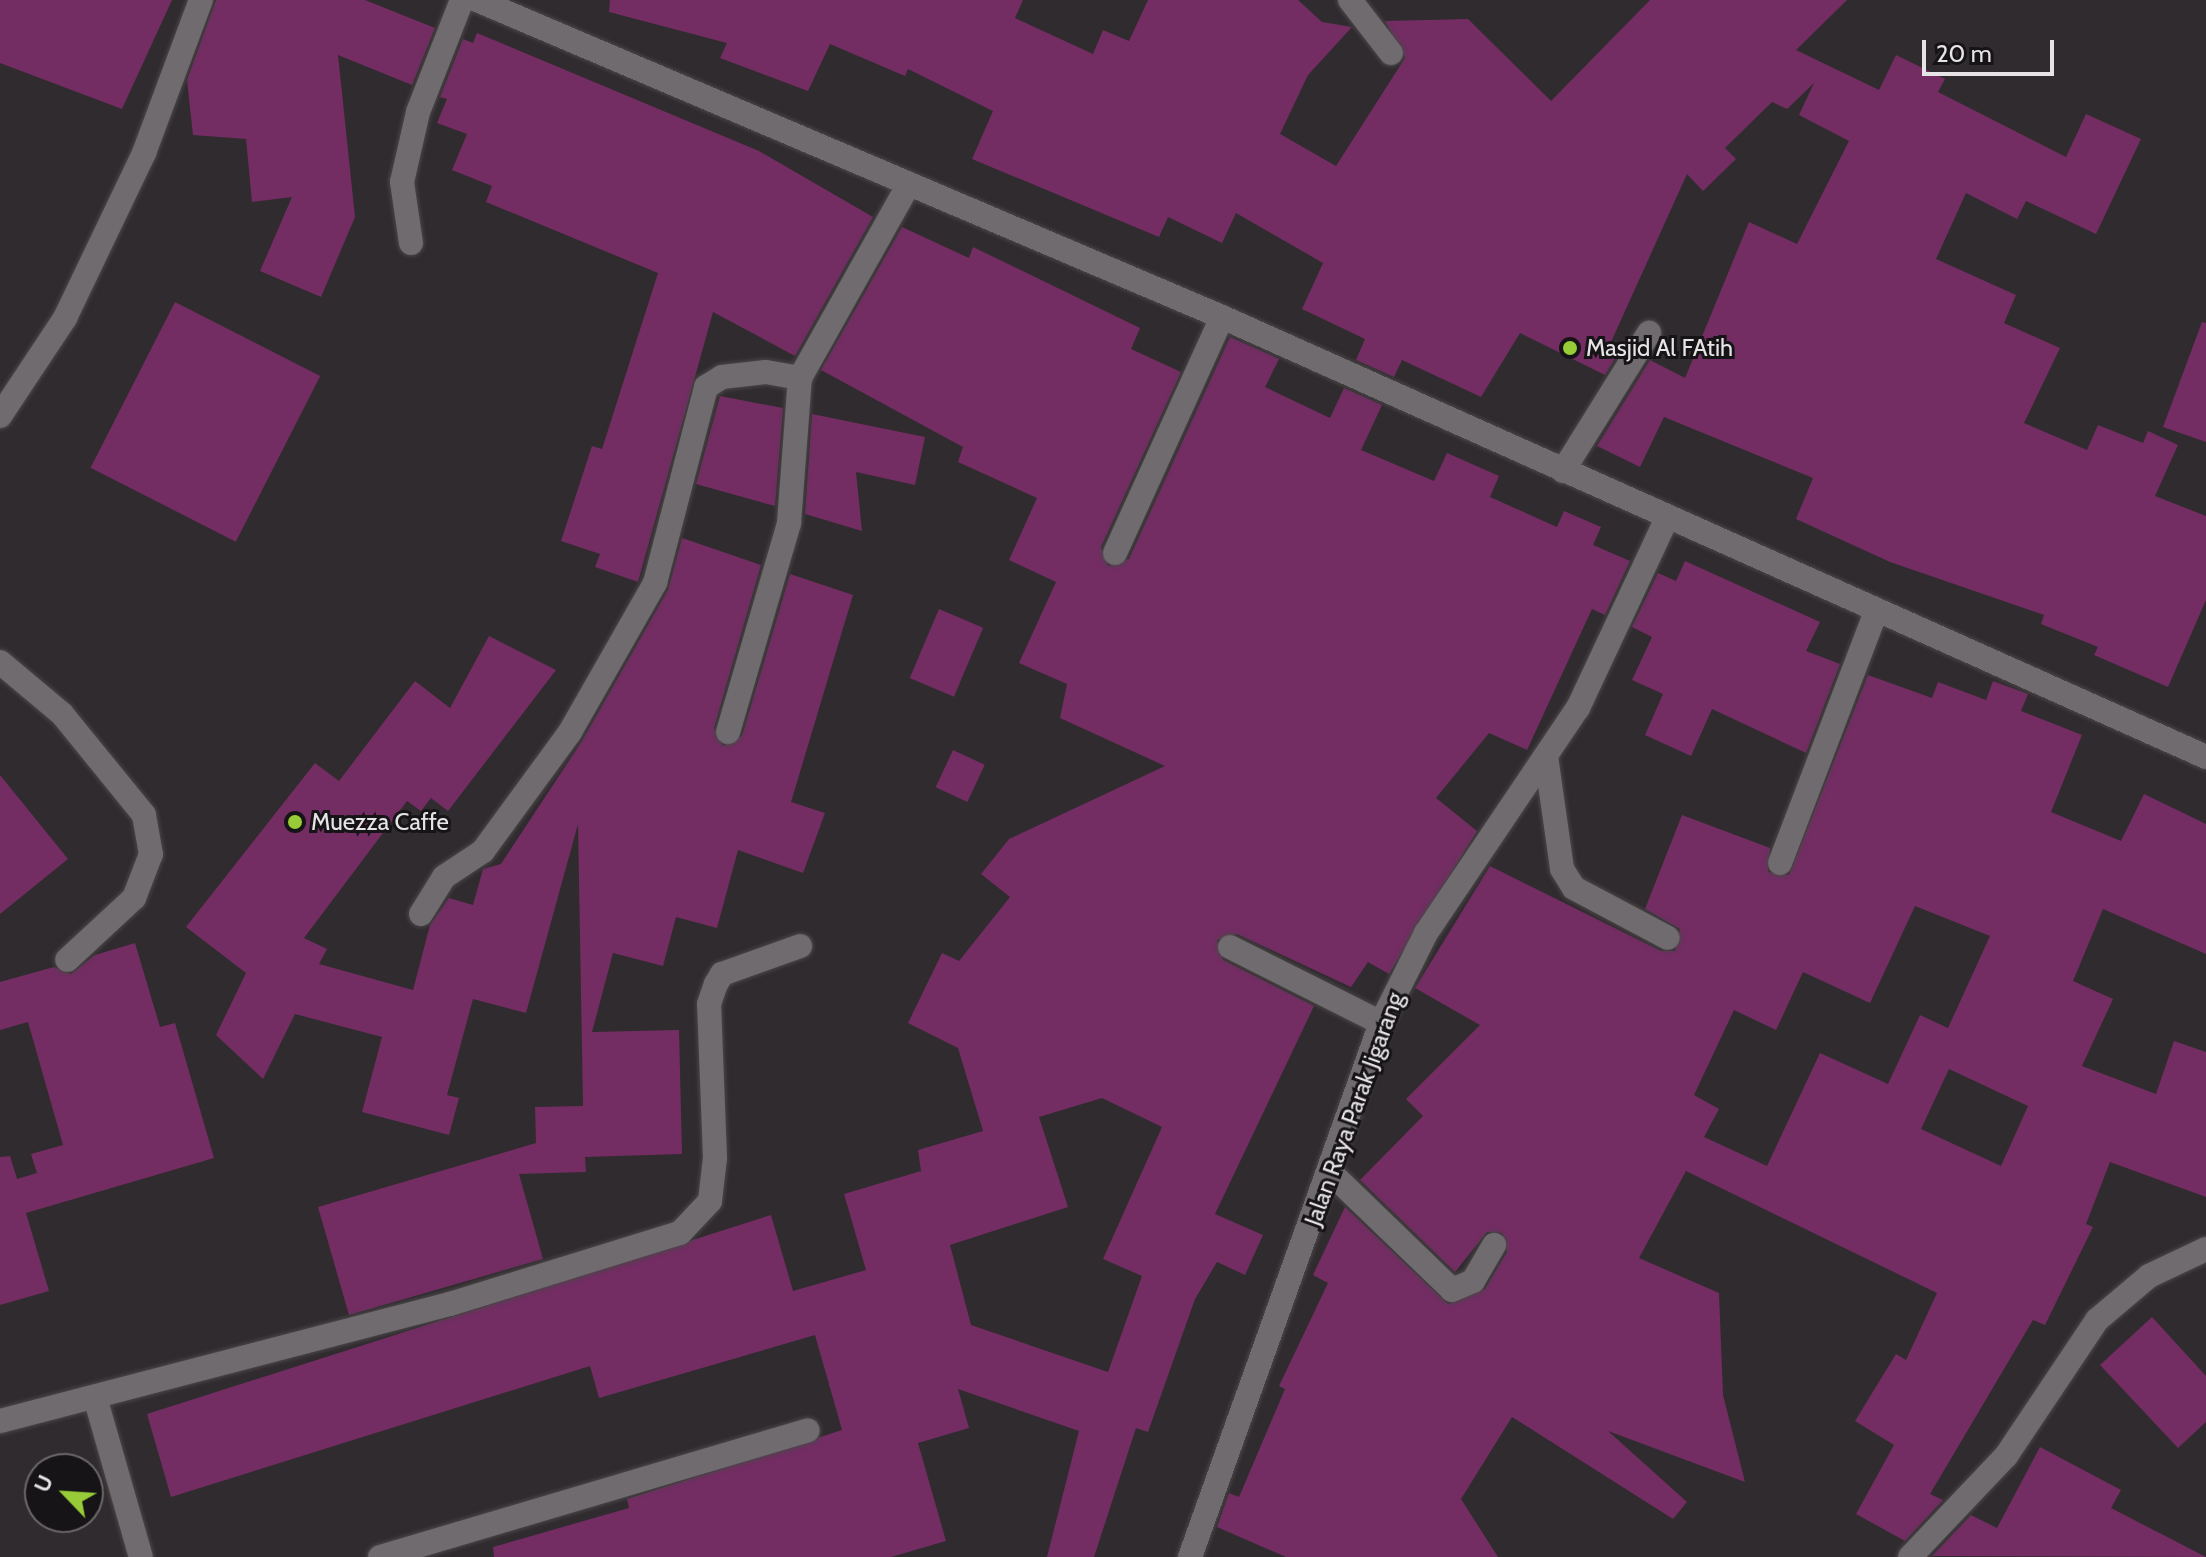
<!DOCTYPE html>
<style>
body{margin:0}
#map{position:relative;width:2206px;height:1557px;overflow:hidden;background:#302b2e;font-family:Cabin,sans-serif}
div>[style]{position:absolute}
.building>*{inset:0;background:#732d63;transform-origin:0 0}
.roads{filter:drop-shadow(0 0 2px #4a4648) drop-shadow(0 0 2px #4a4648)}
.lane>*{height:24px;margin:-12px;padding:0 12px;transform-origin:12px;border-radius:12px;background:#706b6e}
.street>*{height:24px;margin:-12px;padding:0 12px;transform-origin:12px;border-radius:12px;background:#706b6e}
.secondary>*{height:24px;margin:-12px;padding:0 12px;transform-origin:12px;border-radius:12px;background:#706b6e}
.dots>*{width:22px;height:22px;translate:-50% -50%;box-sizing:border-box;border:4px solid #161416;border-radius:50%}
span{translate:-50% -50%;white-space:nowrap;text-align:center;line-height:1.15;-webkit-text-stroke:6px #161416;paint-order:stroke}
.poi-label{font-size:24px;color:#e7e4e6}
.left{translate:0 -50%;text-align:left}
.street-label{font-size:24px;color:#e7e4e6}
.north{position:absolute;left:24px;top:1453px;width:80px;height:80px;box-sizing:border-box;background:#161416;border:2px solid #6a6769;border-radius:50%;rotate:295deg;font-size:22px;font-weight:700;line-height:32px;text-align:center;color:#e7e4e6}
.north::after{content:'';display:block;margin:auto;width:28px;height:36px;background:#97cc38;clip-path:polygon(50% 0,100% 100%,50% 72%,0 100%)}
.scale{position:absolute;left:1922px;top:40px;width:132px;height:36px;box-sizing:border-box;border:4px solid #e7e4e6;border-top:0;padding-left:10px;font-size:24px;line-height:28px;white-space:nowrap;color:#e7e4e6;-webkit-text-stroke:6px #161416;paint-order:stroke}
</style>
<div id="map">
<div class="building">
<div style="clip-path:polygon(0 0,172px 0,122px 109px,0 63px)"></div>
<div style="clip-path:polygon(216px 0,365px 0,435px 28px,412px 85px,338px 55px,355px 217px,321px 297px,260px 271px,292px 197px,252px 202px,246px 139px,193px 135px,187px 80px)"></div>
<div style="clip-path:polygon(610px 0,1023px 0,1015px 18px,1093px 54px,1103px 30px,1129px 41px,1148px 0,1298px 0,1322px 22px,1352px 27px,1308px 75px,1280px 134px,1336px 166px,1405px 58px,1385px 21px,1468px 19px,1551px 101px,1650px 0,1847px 0,1796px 50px,1879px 90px,1896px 55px,1945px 79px,1938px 92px,2066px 157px,2086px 114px,2141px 139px,2096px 234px,2026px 201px,2017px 219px,1966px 193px,1936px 259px,2016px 295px,2004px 323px,2060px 348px,2024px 423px,2087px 450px,2098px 425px,2143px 443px,2148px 431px,2178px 445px,2155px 496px,2206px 516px,2206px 600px,2168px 687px,2094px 655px,2098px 647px,2041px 624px,2044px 615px,1890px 562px,1796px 519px,1813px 478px,1664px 417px,1640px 467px,1597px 446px,1650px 360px,1685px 378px,1749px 222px,1797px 244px,1849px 141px,1799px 115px,1814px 83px,1787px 109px,1772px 102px,1725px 148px,1736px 159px,1703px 191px,1687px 174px,1611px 342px,1622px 347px,1605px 375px,1520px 333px,1481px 397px,1402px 360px,1394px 377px,1356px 360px,1365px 339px,1302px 309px,1323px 263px,1236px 213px,1222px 243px,1168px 217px,1159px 237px,972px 159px,993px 111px,908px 69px,905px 76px,830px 44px,808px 91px,720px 58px,727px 43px,609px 12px)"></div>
<div style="clip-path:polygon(477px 33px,759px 151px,873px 217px,795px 356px,713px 312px,638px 582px,595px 567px,600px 554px,561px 541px,592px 446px,602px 449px,658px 273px,486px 202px,492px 186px,452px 170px,467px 134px,437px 123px,447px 99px,440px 97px,463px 39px,473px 43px)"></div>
<div style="clip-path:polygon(evenodd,902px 227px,969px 258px,973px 247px,1140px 328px,1131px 349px,1181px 372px,1101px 547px,1108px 566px,1129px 559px,1230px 337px,1279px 359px,1265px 387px,1330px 418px,1344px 388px,1382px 405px,1361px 450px,1434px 481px,1447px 453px,1499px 476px,1490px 497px,1557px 527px,1564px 511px,1601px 527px,1593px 545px,1630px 561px,1605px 615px,1592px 609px,1527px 750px,1489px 733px,1436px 798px,1477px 831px,1389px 974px,1368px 962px,1351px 987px,1237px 934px,1217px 940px,1223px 960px,1314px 1006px,1215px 1214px,1263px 1235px,1245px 1275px,1217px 1262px,1195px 1299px,1148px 1432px,1136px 1428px,1094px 1557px,1047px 1557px,1079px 1431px,958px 1389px,969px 1428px,918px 1443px,946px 1541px,891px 1557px,494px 1557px,493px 1547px,629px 1508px,627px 1499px,842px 1430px,815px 1335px,599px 1398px,590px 1366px,171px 1497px,147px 1414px,771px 1215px,793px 1291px,866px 1270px,844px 1194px,921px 1171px,918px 1150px,983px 1131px,958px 1048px,908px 1023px,942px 953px,959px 961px,1010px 897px,981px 874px,1009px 839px,1165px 766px,1060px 718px,1067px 684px,1019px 663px,1056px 582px,1009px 560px,1037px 498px,958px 462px,963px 447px,821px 370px,902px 227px,1102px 1098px,1162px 1127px,1103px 1259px,1142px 1276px,1108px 1372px,971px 1325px,950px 1245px,1068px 1207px,1039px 1117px,1102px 1098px)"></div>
<div style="left:175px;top:302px;width:163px;height:186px;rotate:27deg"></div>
<div style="clip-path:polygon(2202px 322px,2206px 323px,2206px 442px,2163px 427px)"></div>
<div style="clip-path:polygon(720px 396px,783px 408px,775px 506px,696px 484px)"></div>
<div style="clip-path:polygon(812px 414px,925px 437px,915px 485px,856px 472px,862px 531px,805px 514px)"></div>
<div style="clip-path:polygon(682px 538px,761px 565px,714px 728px,723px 746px,742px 736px,790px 574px,853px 595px,791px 802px,825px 813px,803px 873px,738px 850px,717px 928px,676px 917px,663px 966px,613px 953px,592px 1032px,679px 1030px,682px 1154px,585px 1157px,586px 1172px,519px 1174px,543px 1259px,349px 1315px,318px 1207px,536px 1143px,535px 1107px,583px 1106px,578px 824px,526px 1013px,473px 999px,447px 1095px,459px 1098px,449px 1135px,362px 1112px,382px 1037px,295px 1014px,263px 1079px,216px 1035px,246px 973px,186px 927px,315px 763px,339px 781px,415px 681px,450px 708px,489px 636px,556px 670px,448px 811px,431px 798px,421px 811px,407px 801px,304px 938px,327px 949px,319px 964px,413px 990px,430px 925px,449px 898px,473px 905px,483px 869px,501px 864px,582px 741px,668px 590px)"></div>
<div style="clip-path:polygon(1685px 561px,1820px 622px,1806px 651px,1840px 664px,1806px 753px,1712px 709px,1691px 756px,1645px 735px,1663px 694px,1632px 680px,1652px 637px,1632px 627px,1658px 573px,1676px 581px)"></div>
<div style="left:939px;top:609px;width:48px;height:75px;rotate:23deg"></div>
<div style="clip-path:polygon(evenodd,1868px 675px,1932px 698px,1938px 682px,1986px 700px,1993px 681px,2028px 694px,2021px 711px,2082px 735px,2051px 812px,2121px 841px,2144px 794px,2206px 824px,2206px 954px,2103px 909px,2073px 981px,2113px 999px,2082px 1066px,2156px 1094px,2174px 1041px,2206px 1052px,2206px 1197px,2110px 1162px,2086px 1224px,2093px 1227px,2045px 1325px,2033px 1320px,1930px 1494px,1943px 1500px,1905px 1541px,1856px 1514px,1894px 1445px,1855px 1421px,1896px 1354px,1906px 1360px,1937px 1293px,1686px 1171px,1639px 1258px,1719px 1293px,1723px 1395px,1745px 1482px,1608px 1431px,1687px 1502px,1673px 1519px,1512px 1417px,1461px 1499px,1498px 1557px,1286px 1557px,1217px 1527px,1229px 1493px,1239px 1497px,1285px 1389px,1279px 1386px,1328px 1283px,1313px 1275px,1345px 1207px,1448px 1304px,1485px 1289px,1507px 1252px,1502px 1233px,1487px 1232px,1455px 1272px,1360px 1180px,1423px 1116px,1406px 1099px,1480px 1025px,1415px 988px,1490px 866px,1661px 951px,1675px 951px,1680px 929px,1645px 909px,1682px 815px,1770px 848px,1768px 872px,1789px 875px,1868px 675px,1915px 906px,1990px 936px,1948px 1028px,1920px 1015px,1888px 1084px,1820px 1053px,1767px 1166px,1704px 1137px,1719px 1109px,1694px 1095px,1734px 1010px,1776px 1030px,1803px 972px,1870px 1003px,1915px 906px,1868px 675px,1949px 1069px,2028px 1106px,2001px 1166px,1921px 1129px,1949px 1069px)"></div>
<div style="left:953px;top:750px;width:35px;height:41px;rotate:25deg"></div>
<div style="clip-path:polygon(0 775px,68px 859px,0 914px)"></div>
<div style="clip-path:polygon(135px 943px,160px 1027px,175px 1023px,214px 1158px,26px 1213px,49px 1291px,0 1305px,0 1157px,10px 1156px,17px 1179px,37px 1173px,31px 1154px,63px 1145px,28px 1022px,0 1030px,0 982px,54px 967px,71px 974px,95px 955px)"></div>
<div style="clip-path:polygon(2152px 1317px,2206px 1376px,2206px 1422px,2178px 1448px,2100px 1365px)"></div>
<div style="clip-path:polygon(2040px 1447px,2121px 1490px,2111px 1508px,2206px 1557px,1932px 1556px,1971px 1515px,1997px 1528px)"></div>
</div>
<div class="roads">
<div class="lane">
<div style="left:0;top:416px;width:118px;rotate:-56.4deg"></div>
<div style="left:65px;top:318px;width:183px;rotate:-64.4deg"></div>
<div style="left:144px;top:153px;width:163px;rotate:-69.6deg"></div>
<div style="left:1563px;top:471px;width:163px;rotate:-58.1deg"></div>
<div style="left:0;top:662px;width:81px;rotate:40deg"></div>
<div style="left:62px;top:714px;width:130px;rotate:50.9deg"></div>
<div style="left:144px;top:815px;width:40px;rotate:80deg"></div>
<div style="left:151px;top:854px;width:47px;rotate:111.1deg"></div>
<div style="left:134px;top:898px;width:91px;rotate:137.2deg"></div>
<div style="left:95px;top:1397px;width:166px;rotate:74deg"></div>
<div style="left:0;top:1421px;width:465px;rotate:-14.6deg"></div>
<div style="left:450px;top:1304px;width:241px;rotate:-17.2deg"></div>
<div style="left:680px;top:1233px;width:44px;rotate:-46.8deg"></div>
<div style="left:710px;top:1201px;width:43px;rotate:-83.4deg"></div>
<div style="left:715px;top:1158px;width:154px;rotate:-92.2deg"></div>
<div style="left:709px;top:1004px;width:21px;rotate:-71deg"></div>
<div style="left:716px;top:984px;width:12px;rotate:-59deg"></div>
<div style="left:722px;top:974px;width:83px;rotate:-19.7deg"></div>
<div style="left:380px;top:1557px;width:446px;rotate:-16.5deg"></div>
</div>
<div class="street">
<div style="left:1350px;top:0;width:67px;rotate:52.3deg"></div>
<div style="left:411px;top:243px;width:62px;rotate:-98.4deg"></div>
<div style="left:402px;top:182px;width:72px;rotate:-77.1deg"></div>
<div style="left:418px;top:112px;width:120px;rotate:-68.6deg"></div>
<div style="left:1115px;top:553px;width:259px;rotate:-65.6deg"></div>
<div style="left:728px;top:732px;width:218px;rotate:-73.7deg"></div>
<div style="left:789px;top:523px;width:145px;rotate:-85.7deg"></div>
<div style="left:1546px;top:756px;width:114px;rotate:81.9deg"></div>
<div style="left:1562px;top:869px;width:22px;rotate:58deg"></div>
<div style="left:1574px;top:888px;width:106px;rotate:28deg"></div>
<div style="left:1780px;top:863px;width:270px;rotate:-69.1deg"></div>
<div style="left:421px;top:914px;width:44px;rotate:-58.1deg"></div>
<div style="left:444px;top:877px;width:47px;rotate:-33.7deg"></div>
<div style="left:483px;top:851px;width:147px;rotate:-53.8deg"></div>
<div style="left:570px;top:732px;width:172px;rotate:-60.3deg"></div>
<div style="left:655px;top:583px;width:203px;rotate:-75.4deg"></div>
<div style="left:706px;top:387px;width:19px;rotate:-32deg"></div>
<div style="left:722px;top:377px;width:44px;rotate:-6.5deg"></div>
<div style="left:766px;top:372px;width:35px;rotate:10deg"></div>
<div style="left:800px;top:378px;width:219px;rotate:-60.7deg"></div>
<div style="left:1230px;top:947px;width:169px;rotate:26.7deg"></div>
<div style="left:1331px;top:1173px;width:168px;rotate:44deg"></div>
<div style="left:1452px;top:1290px;width:23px;rotate:-23deg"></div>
<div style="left:1473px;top:1281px;width:42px;rotate:-59.7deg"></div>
<div style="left:1910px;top:1557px;width:139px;rotate:-46.5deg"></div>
<div style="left:2006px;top:1456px;width:164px;rotate:-56.2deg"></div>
<div style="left:2097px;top:1320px;width:68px;rotate:-40.2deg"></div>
<div style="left:2149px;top:1276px;width:63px;rotate:-25.3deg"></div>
</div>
<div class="secondary">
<div style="left:477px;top:0;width:810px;rotate:23.05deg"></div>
<div style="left:1222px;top:317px;width:1078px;rotate:24.09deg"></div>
<div style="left:1190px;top:1557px;width:567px;rotate:-70.32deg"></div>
<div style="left:1381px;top:1023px;width:101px;rotate:-63.4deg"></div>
<div style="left:1426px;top:933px;width:272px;rotate:-56deg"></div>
<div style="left:1578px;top:708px;width:208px;rotate:-64.9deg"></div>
</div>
</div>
<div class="dots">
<div style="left:1570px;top:348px;background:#97cc38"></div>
<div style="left:295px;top:822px;background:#97cc38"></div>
</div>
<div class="poi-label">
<span class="left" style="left:1586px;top:348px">Masjid Al FAtih</span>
<span class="left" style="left:311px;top:822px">Muezza Caffe</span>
</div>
<div class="street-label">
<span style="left:1354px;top:1109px;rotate:-70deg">Jalan Raya Parak Jigarang</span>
</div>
<div class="north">U</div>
<div class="scale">20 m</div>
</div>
